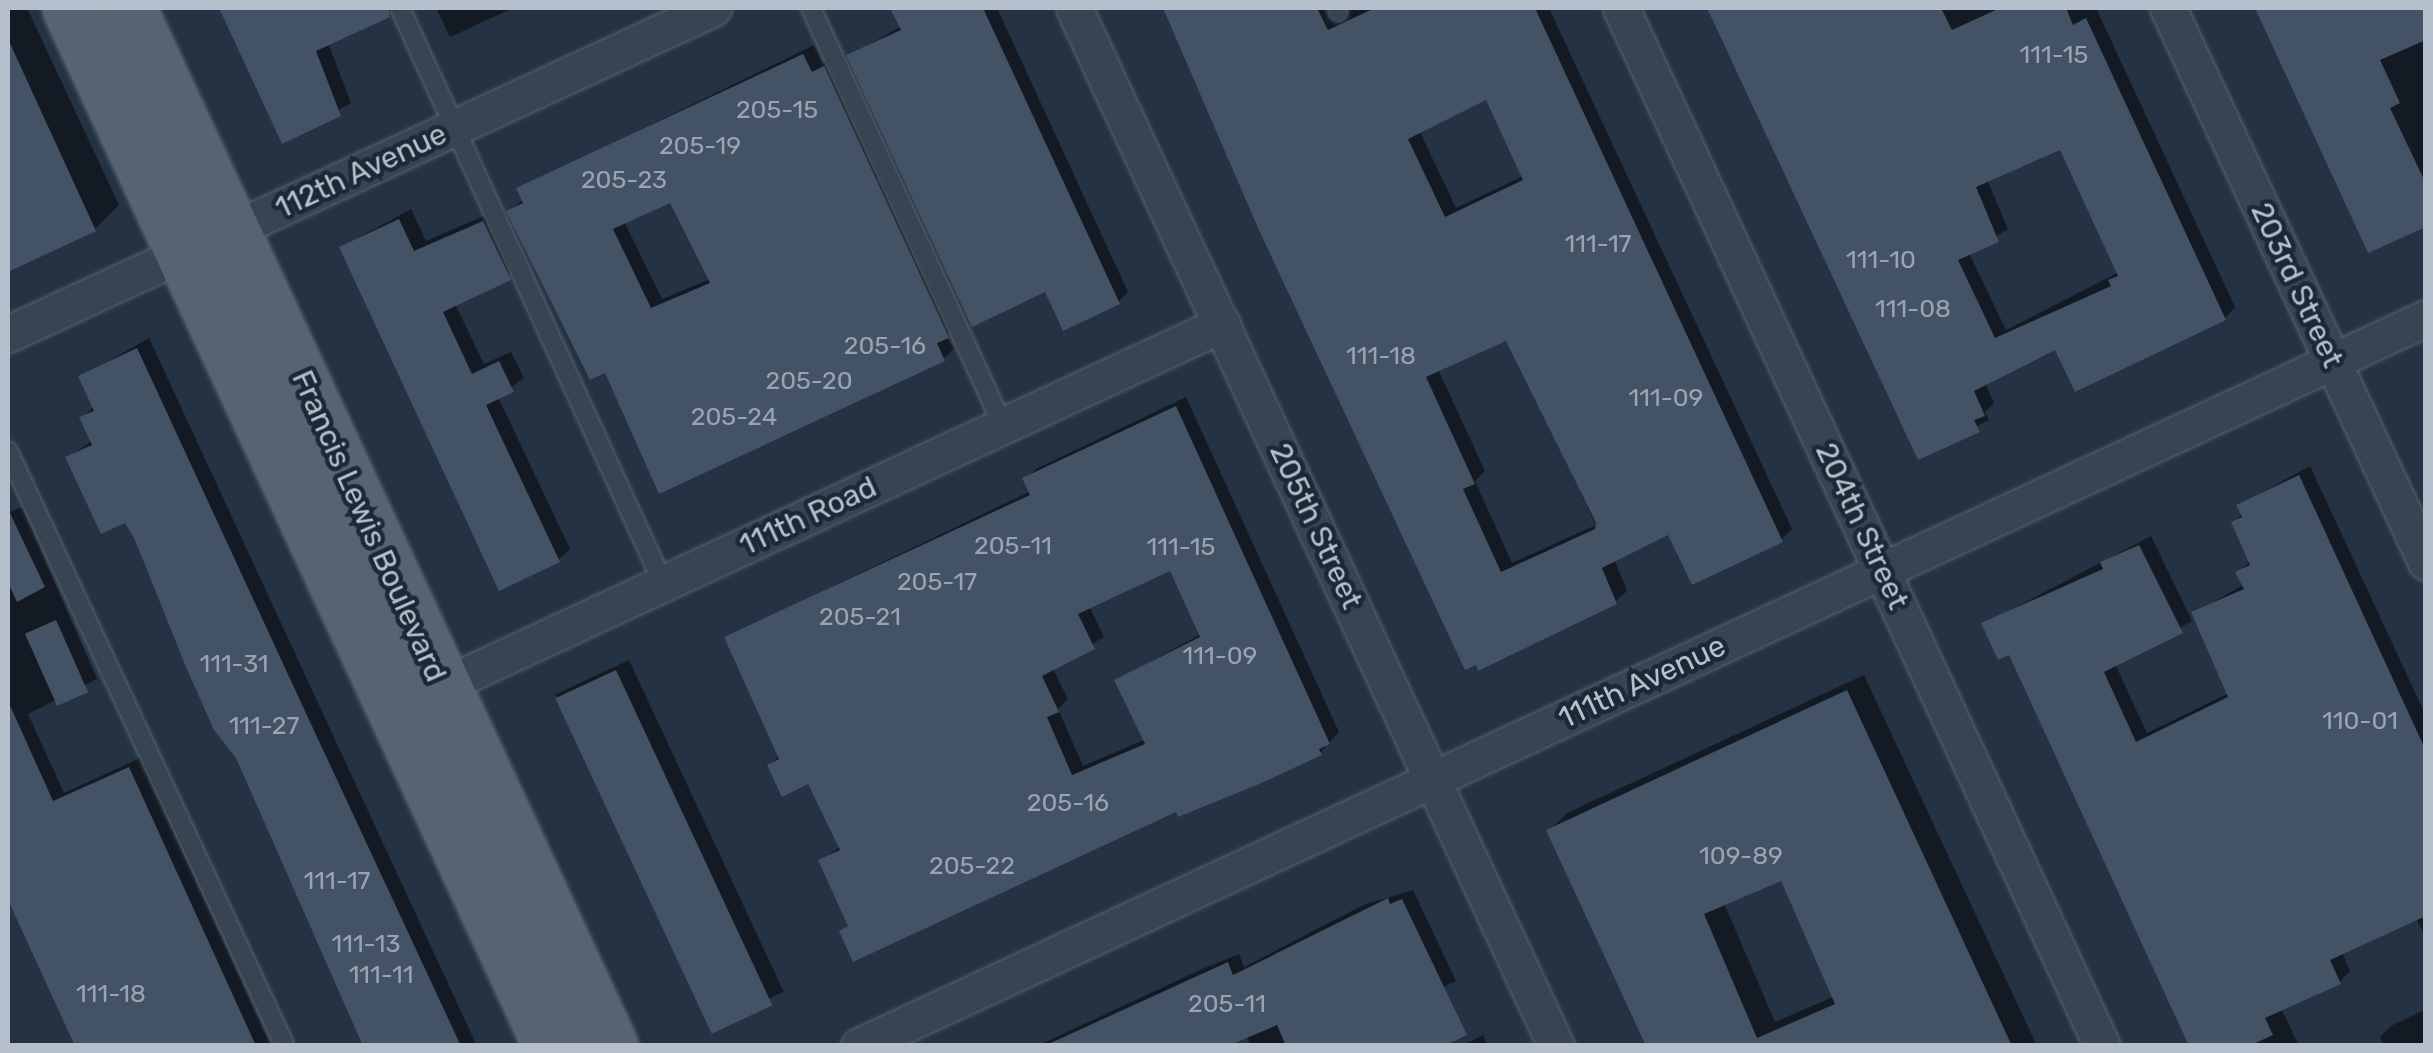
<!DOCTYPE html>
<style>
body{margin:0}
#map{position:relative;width:2433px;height:1053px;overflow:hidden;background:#243243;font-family:Rubik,sans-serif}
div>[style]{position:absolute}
.shadow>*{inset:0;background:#0007;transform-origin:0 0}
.building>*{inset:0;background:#435265;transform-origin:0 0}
.roads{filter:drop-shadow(0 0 2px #57626f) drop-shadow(0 0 2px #57626f)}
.service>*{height:18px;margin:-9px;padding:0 9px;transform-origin:9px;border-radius:9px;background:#394452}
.minor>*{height:35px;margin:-17.5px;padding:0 17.5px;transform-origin:17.5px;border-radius:17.5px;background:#394452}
.primary>*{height:55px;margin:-27.5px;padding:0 27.5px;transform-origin:27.5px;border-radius:27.5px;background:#576372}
span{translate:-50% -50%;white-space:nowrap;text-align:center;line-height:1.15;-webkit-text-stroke:9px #1d2837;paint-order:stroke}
.number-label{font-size:25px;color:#99a4b2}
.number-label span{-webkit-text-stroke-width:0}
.street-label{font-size:30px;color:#b6bfcc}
.frame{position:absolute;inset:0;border:10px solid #b6bfcc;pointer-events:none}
</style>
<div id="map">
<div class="shadow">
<div style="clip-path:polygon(8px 8px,27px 8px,119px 205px,95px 229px,8px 267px)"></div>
<div style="clip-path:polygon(221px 8px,397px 8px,328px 43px,351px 103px,283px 141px)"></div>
<div style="clip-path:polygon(436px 8px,513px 8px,450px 37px)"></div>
<div style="clip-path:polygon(899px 8px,997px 8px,1128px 292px,1118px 302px,1046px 289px,849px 56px,902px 26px,895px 12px)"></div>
<div style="clip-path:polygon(evenodd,1164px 8px,1341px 8px,1345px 15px,1349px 8px,1549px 8px,1792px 529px,1781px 540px,1669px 532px,1614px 559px,1627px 591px,1616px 601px,1480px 668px,1260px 227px,1164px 8px,1487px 97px,1523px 176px,1456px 208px,1419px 130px,1487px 97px,1164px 8px,1507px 338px,1596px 525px,1512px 563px,1475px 481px,1485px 471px,1438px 369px,1507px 338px)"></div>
<div style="clip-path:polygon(evenodd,1710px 8px,2096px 8px,2235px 307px,2225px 318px,2056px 347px,1985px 383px,1994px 403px,1985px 412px,1989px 420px,1919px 457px,1710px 8px,2061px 147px,2119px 272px,2006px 330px,1969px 253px,2008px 229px,1987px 180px,2061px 147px)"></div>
<div style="clip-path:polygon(2256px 8px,2426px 8px,2426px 224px,2369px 250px)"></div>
<div style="clip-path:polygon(evenodd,814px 45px,822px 63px,834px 58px,958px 325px,947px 336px,954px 349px,943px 359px,607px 370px,509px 211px,524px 199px,519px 189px,814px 45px,672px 200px,710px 279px,662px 299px,624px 221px,672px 200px)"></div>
<div style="clip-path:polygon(411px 209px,426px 241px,495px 211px,521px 266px,455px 304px,484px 364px,511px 352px,524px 378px,498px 397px,570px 549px,558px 560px,342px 247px)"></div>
<div style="clip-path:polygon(149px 338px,477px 1046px,390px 1046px,126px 520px,68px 458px,93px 440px,82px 418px,94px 406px,81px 377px)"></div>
<div style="clip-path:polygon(evenodd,1186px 397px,1339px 732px,1320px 753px,842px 931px,850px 924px,821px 861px,841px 846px,809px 781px,770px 765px,780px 755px,727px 637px,1031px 491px,1025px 479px,1036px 469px,1186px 397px,1171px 568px,1201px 634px,1117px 680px,1146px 739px,1083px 766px,1058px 709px,1068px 699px,1052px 667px,1104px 637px,1089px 606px,1171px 568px)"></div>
<div style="clip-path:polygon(2310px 466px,2426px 716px,2426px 939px,2416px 918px,2342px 952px,2350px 971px,2340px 982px,2281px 1008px,2299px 1046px,2191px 1046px,2010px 652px,1984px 624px,2151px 536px,2192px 621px,2115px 664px,2147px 733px,2229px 693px,2194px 613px,2245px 584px,2239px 572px,2249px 562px,2234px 523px,2243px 513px,2239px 505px)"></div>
<div style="clip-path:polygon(22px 507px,97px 679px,28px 714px,64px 793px,140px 758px,271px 1046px,79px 1046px,8px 893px,8px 513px)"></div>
<div style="left:629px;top:660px;width:366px;height:81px;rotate:65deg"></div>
<div style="clip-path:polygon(evenodd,1864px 675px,2037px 1046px,1649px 1046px,1549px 831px,1567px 813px,1864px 675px,1783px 878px,1835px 996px,1775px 1022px,1724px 903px,1783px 878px)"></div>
<div style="clip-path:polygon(1413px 890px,1456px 981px,1321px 1046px,1251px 1046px,1246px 1035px,1224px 1046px,1037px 1046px,1202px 969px,1239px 954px,1244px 967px,1363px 905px)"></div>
<div style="clip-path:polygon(2426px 1009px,2426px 1046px,2384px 1046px,2380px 1037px,2391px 1026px)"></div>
<div style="clip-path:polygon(1483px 1035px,1488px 1046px,1461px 1046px)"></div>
</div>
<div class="building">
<div style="clip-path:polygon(219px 8px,388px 8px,390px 17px,316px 51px,341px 116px,282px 144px)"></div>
<div style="clip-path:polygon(890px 8px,983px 8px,1120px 304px,1063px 331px,1045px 292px,972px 327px,846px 55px,901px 30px)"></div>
<div style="clip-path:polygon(evenodd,1163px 8px,1317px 8px,1328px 30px,1375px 8px,1535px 8px,1783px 542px,1692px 585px,1668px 535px,1602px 568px,1617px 604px,1478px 671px,1476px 665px,1465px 670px,1258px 228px,1163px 8px,1486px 100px,1523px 180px,1445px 217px,1408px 139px,1486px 100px,1163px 8px,1506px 341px,1596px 523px,1595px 529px,1501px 572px,1463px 489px,1475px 484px,1426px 377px,1506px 341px)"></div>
<div style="clip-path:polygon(evenodd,1707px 8px,1941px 8px,1952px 30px,2000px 8px,2066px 8px,2073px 25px,2086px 18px,2226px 320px,2075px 392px,2055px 350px,1974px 391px,1985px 416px,1974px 420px,1980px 432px,1918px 460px,1707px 8px,2060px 150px,2118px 276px,2108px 280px,2111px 286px,1995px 338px,1958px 260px,1999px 242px,1976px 187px,2060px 150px)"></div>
<div style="clip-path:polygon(2255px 8px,2426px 8px,2426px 40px,2380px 60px,2400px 103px,2390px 108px,2426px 184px,2426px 227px,2368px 253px)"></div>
<div style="clip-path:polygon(8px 39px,96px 231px,8px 272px)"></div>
<div style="clip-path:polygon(evenodd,803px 54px,812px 72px,824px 66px,949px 338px,937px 343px,945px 361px,659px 494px,605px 373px,590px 380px,506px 211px,523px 203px,516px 188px,803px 54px,670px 203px,710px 283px,651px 308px,613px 229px,670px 203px)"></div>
<div style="clip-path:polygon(399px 219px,414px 251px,483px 221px,511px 280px,443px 312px,472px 374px,499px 361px,514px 392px,486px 405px,560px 562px,499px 591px,339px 247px)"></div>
<div style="clip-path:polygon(137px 348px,311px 724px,461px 1046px,363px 1046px,236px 758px,214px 730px,186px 667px,135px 540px,125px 523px,101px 534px,65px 457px,92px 445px,79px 417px,94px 411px,78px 376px)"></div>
<div style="clip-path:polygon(evenodd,1176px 406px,1330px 744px,1319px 749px,1322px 755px,1259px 784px,1178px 817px,1176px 812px,853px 962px,839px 931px,848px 926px,818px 860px,840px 850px,808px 784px,782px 797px,767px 765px,779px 759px,724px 637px,1030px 495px,1022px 478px,1176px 406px,1170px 571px,1200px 637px,1114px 680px,1145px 744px,1072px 775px,1047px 717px,1059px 712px,1042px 676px,1095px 649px,1078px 614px,1170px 571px)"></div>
<div style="clip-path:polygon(2299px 475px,2426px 751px,2426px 916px,2330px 960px,2341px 984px,2265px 1018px,2273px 1035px,2249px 1046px,2189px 1046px,2009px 655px,1998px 660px,1981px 623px,2103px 569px,2100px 562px,2139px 545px,2183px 633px,2104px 672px,2136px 742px,2228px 697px,2191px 612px,2244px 589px,2235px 572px,2250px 565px,2231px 522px,2242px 517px,2236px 505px)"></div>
<div style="clip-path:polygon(8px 509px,45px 587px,17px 602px,8px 583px)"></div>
<div style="left:56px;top:620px;width:79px;height:34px;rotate:66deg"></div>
<div style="left:616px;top:670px;width:370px;height:67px;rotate:65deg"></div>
<div style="clip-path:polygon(evenodd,1847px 690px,2012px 1046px,1646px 1046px,1546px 830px,1847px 690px,1781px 881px,1835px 1004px,1757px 1038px,1704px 914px,1781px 881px)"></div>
<div style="clip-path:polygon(8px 701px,53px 801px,129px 767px,256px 1046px,75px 1046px,8px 900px)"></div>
<div style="clip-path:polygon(1388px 898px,1390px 904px,1402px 899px,1467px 1035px,1444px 1046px,1286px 1046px,1277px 1025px,1228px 1046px,1044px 1046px,1228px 962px,1233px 975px)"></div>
</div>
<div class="roads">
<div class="service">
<div style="left:400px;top:8px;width:632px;rotate:65.42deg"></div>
<div style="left:811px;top:8px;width:459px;rotate:65.3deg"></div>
<div style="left:1337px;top:8px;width:4px;rotate:76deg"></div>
<div style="left:8px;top:451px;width:656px;rotate:65.04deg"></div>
</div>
<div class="minor">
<div style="left:1074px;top:8px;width:1144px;rotate:65.09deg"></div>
<div style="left:1621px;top:8px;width:1144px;rotate:65.14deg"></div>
<div style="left:2168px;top:8px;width:611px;rotate:65.03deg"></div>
<div style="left:8px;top:334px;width:777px;rotate:-24.82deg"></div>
<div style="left:425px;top:694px;width:879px;rotate:-24.9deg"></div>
<div style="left:859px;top:1046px;width:1728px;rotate:-24.92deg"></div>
</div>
<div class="primary">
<div style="left:70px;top:8px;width:1144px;rotate:65.14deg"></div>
<div style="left:128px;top:8px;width:1144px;rotate:65.09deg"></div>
</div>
</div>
<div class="number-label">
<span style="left:2054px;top:55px">111-15</span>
<span style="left:777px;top:110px">205-15</span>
<span style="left:700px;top:146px">205-19</span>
<span style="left:624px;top:180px">205-23</span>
<span style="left:1598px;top:244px">111-17</span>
<span style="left:1881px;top:260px">111-10</span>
<span style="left:1913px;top:309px">111-08</span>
<span style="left:885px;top:346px">205-16</span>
<span style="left:1381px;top:356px">111-18</span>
<span style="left:809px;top:381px">205-20</span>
<span style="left:1666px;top:398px">111-09</span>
<span style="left:734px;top:417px">205-24</span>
<span style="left:1013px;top:546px">205-11</span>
<span style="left:1181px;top:547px">111-15</span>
<span style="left:937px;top:582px">205-17</span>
<span style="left:860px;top:617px">205-21</span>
<span style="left:1220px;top:656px">111-09</span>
<span style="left:234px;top:664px">111-31</span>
<span style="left:2360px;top:721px">110-01</span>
<span style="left:264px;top:726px">111-27</span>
<span style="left:1068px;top:803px">205-16</span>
<span style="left:1741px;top:856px">109-89</span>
<span style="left:972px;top:866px">205-22</span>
<span style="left:337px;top:881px">111-17</span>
<span style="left:366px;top:944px">111-13</span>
<span style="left:381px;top:975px">111-11</span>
<span style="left:111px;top:994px">111-18</span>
<span style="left:1227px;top:1004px">205-11</span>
</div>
<div class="street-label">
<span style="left:361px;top:171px;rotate:-25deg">112th Avenue</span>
<span style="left:2297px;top:285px;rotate:65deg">203rd Street</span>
<span style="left:808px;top:516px;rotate:-25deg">111th Road</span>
<span style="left:369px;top:526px;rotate:66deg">Francis Lewis Boulevard</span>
<span style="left:1316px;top:526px;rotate:65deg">205th Street</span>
<span style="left:1862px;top:526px;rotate:65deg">204th Street</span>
<span style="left:1642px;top:682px;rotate:-25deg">111th Avenue</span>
</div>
<div class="frame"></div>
</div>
